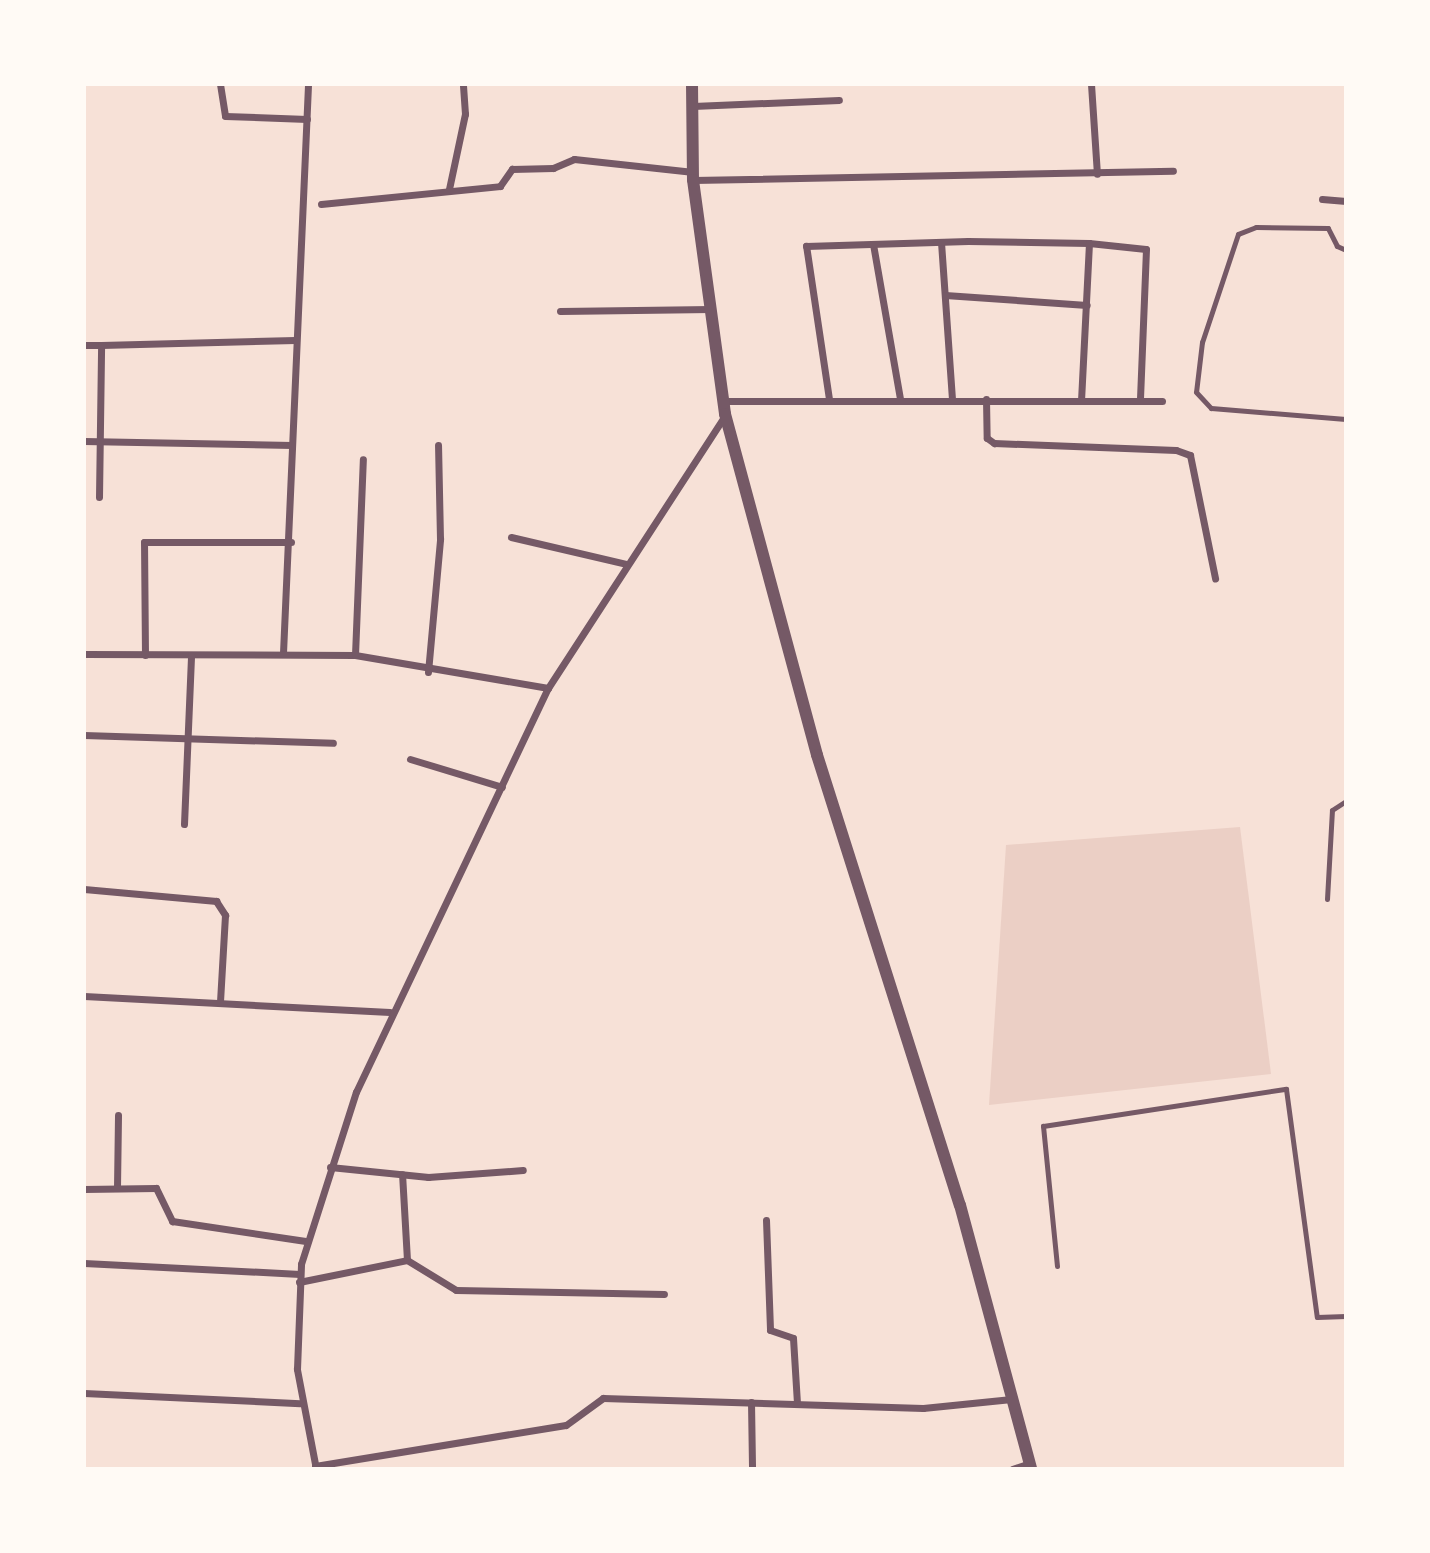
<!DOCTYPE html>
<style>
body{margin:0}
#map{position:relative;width:1430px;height:1553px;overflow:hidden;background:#f7e1d7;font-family:Lora,serif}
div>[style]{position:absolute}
.green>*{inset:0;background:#ebcfc5}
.service>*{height:5px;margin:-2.5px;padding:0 2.5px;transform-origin:2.5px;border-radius:2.5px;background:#755966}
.minor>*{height:7px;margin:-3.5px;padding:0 3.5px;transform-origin:3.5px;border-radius:3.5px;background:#755966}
.tertiary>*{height:12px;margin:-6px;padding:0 6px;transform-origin:6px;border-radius:6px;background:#755966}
span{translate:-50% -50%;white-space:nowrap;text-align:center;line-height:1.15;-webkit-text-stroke:7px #fffaf5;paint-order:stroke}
.frame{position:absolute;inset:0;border:86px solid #fffaf5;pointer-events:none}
</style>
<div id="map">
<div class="green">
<div style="clip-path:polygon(1240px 827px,1271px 1074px,989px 1105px,1006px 845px)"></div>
</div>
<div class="service">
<div style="left:1346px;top:250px;width:10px;rotate:-156deg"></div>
<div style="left:1337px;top:246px;width:20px;rotate:-117deg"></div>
<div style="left:1328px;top:228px;width:72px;rotate:-179.2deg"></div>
<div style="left:1256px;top:227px;width:19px;rotate:159deg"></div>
<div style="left:1238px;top:234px;width:114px;rotate:108.4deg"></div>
<div style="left:1202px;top:342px;width:50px;rotate:96.8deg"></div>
<div style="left:1196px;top:392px;width:22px;rotate:47deg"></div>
<div style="left:1211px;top:408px;width:135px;rotate:4.7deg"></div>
<div style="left:1327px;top:899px;width:89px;rotate:-86.8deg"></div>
<div style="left:1332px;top:810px;width:17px;rotate:-33deg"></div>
<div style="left:1057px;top:1266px;width:141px;rotate:-95.7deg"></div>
<div style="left:1043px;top:1126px;width:246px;rotate:-8.7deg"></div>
<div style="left:1286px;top:1089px;width:230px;rotate:82.3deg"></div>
<div style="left:1317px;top:1317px;width:29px;rotate:-2deg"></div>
</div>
<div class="minor">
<div style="left:220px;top:84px;width:32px;rotate:81deg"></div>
<div style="left:225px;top:116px;width:82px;rotate:2.1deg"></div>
<div style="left:1091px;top:84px;width:90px;rotate:86.2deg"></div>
<div style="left:693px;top:106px;width:146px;rotate:-2.4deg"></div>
<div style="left:693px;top:180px;width:480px;rotate:-1.1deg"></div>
<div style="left:449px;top:189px;width:77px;rotate:-78deg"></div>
<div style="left:465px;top:114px;width:30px;rotate:-94deg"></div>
<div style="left:1322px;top:199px;width:24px;rotate:5deg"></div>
<div style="left:321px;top:204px;width:180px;rotate:-5.7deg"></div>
<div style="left:500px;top:186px;width:21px;rotate:-55deg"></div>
<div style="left:512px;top:169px;width:41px;rotate:-1.4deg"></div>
<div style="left:553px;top:168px;width:23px;rotate:-23deg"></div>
<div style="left:574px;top:159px;width:120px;rotate:6.2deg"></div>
<div style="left:941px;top:242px;width:157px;rotate:86deg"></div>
<div style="left:1089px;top:243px;width:57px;rotate:6deg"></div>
<div style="left:1146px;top:249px;width:151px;rotate:92.3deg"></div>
<div style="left:873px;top:244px;width:156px;rotate:80.1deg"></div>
<div style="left:945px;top:295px;width:142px;rotate:4deg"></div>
<div style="left:560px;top:311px;width:151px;rotate:-0.8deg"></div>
<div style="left:84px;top:345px;width:17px"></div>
<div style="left:829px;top:399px;width:155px;rotate:-98.5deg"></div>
<div style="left:806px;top:246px;width:162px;rotate:-1.8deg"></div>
<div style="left:968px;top:241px;width:121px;rotate:0.9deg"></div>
<div style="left:1089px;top:243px;width:156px;rotate:92.9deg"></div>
<div style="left:986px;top:399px;width:39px;rotate:89deg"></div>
<div style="left:987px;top:438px;width:9px;rotate:36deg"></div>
<div style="left:994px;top:443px;width:182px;rotate:2.2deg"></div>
<div style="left:1176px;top:450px;width:15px;rotate:20deg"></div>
<div style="left:1190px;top:455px;width:126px;rotate:78.5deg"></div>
<div style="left:723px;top:401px;width:439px"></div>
<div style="left:84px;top:441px;width:208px;rotate:1.1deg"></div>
<div style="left:99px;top:497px;width:152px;rotate:-89.2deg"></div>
<div style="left:101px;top:345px;width:194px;rotate:-1.5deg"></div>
<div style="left:511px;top:537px;width:118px;rotate:13.2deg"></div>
<div style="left:283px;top:653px;width:570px;rotate:-87.48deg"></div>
<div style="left:84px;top:654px;width:271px;rotate:0.2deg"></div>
<div style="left:355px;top:655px;width:196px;rotate:9.7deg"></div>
<div style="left:145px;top:655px;width:113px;rotate:-90.5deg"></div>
<div style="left:144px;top:542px;width:147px"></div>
<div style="left:355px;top:655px;width:196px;rotate:-87.7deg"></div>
<div style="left:428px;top:672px;width:134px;rotate:-84.8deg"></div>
<div style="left:440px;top:539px;width:94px;rotate:-91.2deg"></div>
<div style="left:84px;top:735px;width:249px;rotate:1.8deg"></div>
<div style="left:410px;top:759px;width:96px;rotate:16.9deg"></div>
<div style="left:184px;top:824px;width:169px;rotate:-87.6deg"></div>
<div style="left:84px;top:889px;width:133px;rotate:5.2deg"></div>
<div style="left:216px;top:901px;width:17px;rotate:57deg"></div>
<div style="left:225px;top:915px;width:88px;rotate:93.3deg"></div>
<div style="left:84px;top:996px;width:306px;rotate:3deg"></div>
<div style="left:330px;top:1167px;width:99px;rotate:5.8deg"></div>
<div style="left:428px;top:1177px;width:95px;rotate:-4.2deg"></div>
<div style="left:117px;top:1188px;width:73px;rotate:-89.2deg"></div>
<div style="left:84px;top:1189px;width:72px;rotate:-0.8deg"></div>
<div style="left:156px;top:1188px;width:37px;rotate:64deg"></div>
<div style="left:172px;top:1221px;width:135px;rotate:8.5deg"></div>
<div style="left:766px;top:1220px;width:110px;rotate:87.9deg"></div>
<div style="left:770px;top:1330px;width:24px;rotate:19deg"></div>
<div style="left:793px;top:1338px;width:65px;rotate:86.5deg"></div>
<div style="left:407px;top:1260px;width:57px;rotate:31.5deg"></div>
<div style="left:456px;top:1290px;width:208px;rotate:1.1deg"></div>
<div style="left:84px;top:1263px;width:216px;rotate:2.9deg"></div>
<div style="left:299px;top:1282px;width:110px;rotate:-11.5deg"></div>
<div style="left:407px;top:1260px;width:86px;rotate:-93.3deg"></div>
<div style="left:84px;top:1393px;width:216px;rotate:2.7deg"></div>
<div style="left:751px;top:1402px;width:67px;rotate:89.1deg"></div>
<div style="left:315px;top:1466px;width:254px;rotate:-9.3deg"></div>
<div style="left:566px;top:1425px;width:46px;rotate:-36.1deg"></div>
<div style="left:603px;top:1398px;width:320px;rotate:1.8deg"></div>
<div style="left:923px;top:1408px;width:89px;rotate:-5.8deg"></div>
<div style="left:316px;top:1469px;width:102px;rotate:-100.8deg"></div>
<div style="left:297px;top:1369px;width:105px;rotate:-87.8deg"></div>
<div style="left:301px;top:1264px;width:181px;rotate:-72.3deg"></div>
<div style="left:356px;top:1092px;width:447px;rotate:-64.6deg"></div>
<div style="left:548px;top:688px;width:325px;rotate:-57deg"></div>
<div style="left:1012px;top:1469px;width:19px;rotate:-18deg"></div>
</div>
<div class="tertiary">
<div style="left:692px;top:84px;width:96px;rotate:89.4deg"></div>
<div style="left:693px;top:180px;width:236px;rotate:82.2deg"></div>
<div style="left:725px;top:414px;width:353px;rotate:74.9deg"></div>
<div style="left:817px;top:755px;width:472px;rotate:72.4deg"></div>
<div style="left:960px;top:1205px;width:273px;rotate:74.9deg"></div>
</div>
<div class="frame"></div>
</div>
